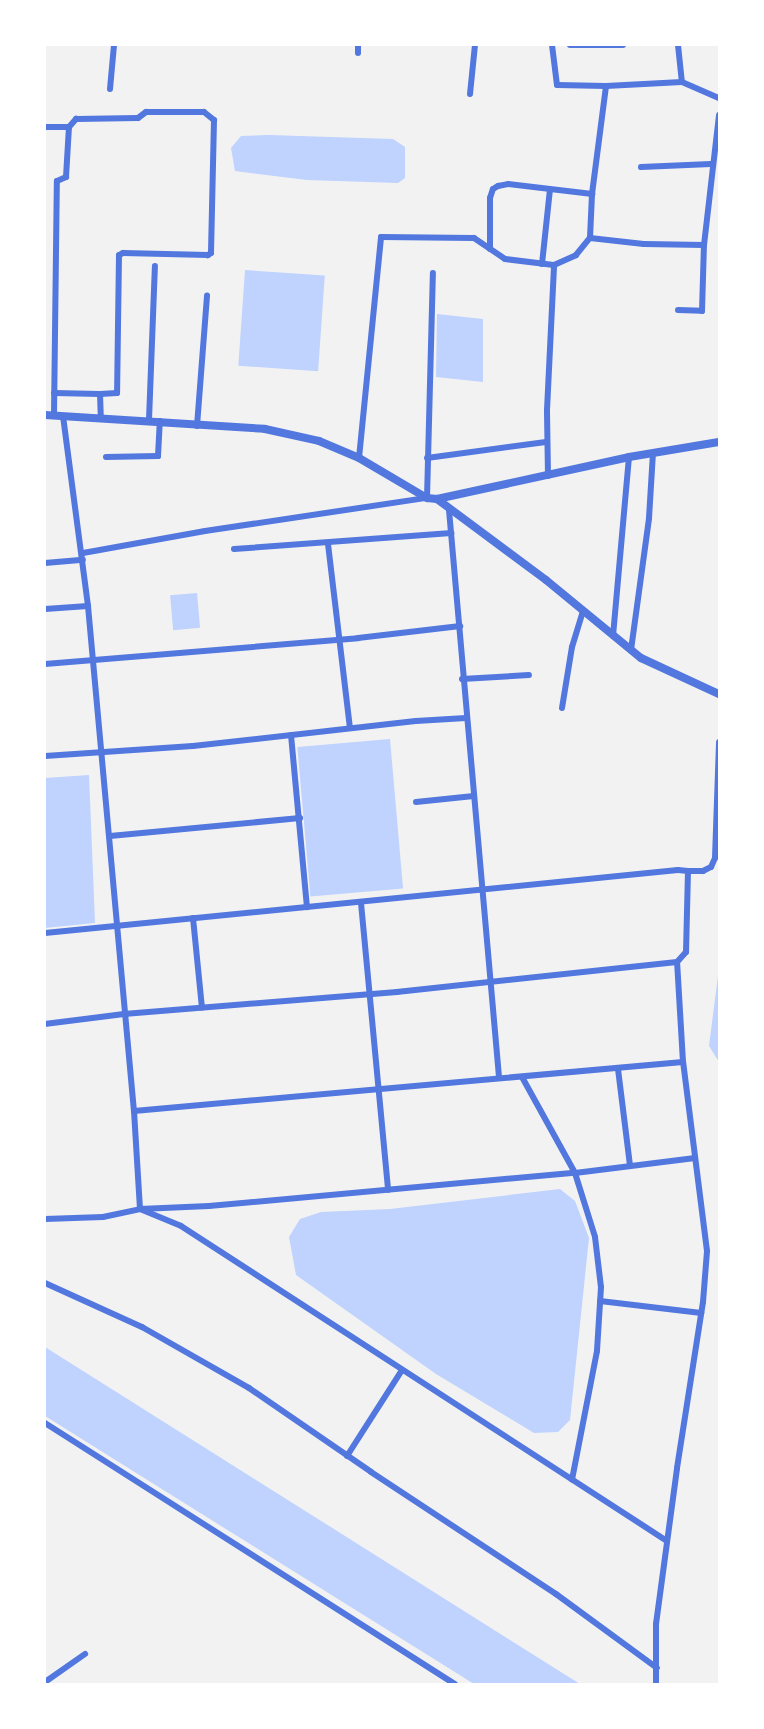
<!DOCTYPE html>
<style>
body{margin:0}
#map{position:relative;width:764px;height:1729px;overflow:hidden;background:#f2f2f2;font-family:"Zilla Slab",serif}
div>[style]{position:absolute}
.water>*{inset:0;background:#bfd3fe;transform-origin:0 0}
.minor>*{height:6px;margin:-3px;padding:0 3px;transform-origin:3px;border-radius:3px;background:#5277de}
.tertiary>*{height:8px;margin:-4px;padding:0 4px;transform-origin:4px;border-radius:4px;background:#5277de}
span{translate:-50% -50%;white-space:nowrap;text-align:center;line-height:1.15;-webkit-text-stroke:6px #fff;paint-order:stroke}
.frame{position:absolute;inset:0;border:46px solid #fff;pointer-events:none}
</style>
<div id="map">
<div class="water">
<div style="clip-path:polygon(269px 135px,393px 139px,405px 147px,405px 178px,398px 183px,307px 180px,235px 171px,231px 148px,241px 136px)"></div>
<div style="left:245px;top:270px;width:80px;height:96px;rotate:4deg"></div>
<div style="clip-path:polygon(437px 314px,483px 319px,483px 382px,436px 377px)"></div>
<div style="left:197px;top:593px;width:35px;height:27px;rotate:85deg"></div>
<div style="left:390px;top:739px;width:150px;height:93px;rotate:85deg"></div>
<div style="clip-path:polygon(89px 775px,95px 923px,45px 928px,45px 778px)"></div>
<div style="clip-path:polygon(719px 968px,719px 1062px,709px 1046px)"></div>
<div style="clip-path:polygon(560px 1189px,575px 1201px,589px 1238px,570px 1420px,558px 1432px,534px 1433px,436px 1374px,296px 1275px,289px 1237px,300px 1219px,321px 1212px,390px 1209px)"></div>
<div style="clip-path:polygon(45px 1347px,580px 1684px,474px 1684px,45px 1416px)"></div>
</div>
<div class="minor">
<div style="left:552px;top:45px;width:40px;rotate:82.9deg"></div>
<div style="left:557px;top:85px;width:49px;rotate:1.2deg"></div>
<div style="left:570px;top:45px;width:53px"></div>
<div style="left:678px;top:45px;width:37px;rotate:84deg"></div>
<div style="left:358px;top:53px;width:8px;rotate:-90deg"></div>
<div style="left:110px;top:89px;width:44px;rotate:-84.8deg"></div>
<div style="left:470px;top:94px;width:49px;rotate:-84.2deg"></div>
<div style="left:45px;top:127px;width:24px"></div>
<div style="left:69px;top:127px;width:11px;rotate:-49deg"></div>
<div style="left:76px;top:119px;width:62px;rotate:-0.9deg"></div>
<div style="left:138px;top:118px;width:10px;rotate:-37deg"></div>
<div style="left:146px;top:112px;width:58px"></div>
<div style="left:204px;top:112px;width:13px;rotate:39deg"></div>
<div style="left:214px;top:120px;width:133px;rotate:91.3deg"></div>
<div style="left:211px;top:253px;width:4px;rotate:146deg"></div>
<div style="left:208px;top:255px;width:85px;rotate:-178.7deg"></div>
<div style="left:123px;top:253px;width:4px;rotate:153deg"></div>
<div style="left:119px;top:255px;width:138px;rotate:90.8deg"></div>
<div style="left:117px;top:393px;width:17px;rotate:177deg"></div>
<div style="left:100px;top:394px;width:24px;rotate:88deg"></div>
<div style="left:641px;top:167px;width:70px;rotate:-2.5deg"></div>
<div style="left:590px;top:238px;width:44px;rotate:-87.4deg"></div>
<div style="left:592px;top:194px;width:109px;rotate:-82.6deg"></div>
<div style="left:606px;top:86px;width:76px;rotate:-3deg"></div>
<div style="left:682px;top:82px;width:40px;rotate:23.4deg"></div>
<div style="left:490px;top:249px;width:51px;rotate:-90deg"></div>
<div style="left:490px;top:198px;width:9px;rotate:-72deg"></div>
<div style="left:493px;top:189px;width:6px;rotate:-31deg"></div>
<div style="left:498px;top:186px;width:10px;rotate:-11deg"></div>
<div style="left:508px;top:184px;width:85px;rotate:6.8deg"></div>
<div style="left:542px;top:264px;width:75px;rotate:-83.9deg"></div>
<div style="left:678px;top:310px;width:24px;rotate:2deg"></div>
<div style="left:702px;top:311px;width:66px;rotate:-88.3deg"></div>
<div style="left:704px;top:245px;width:131px;rotate:-83.4deg"></div>
<div style="left:54px;top:393px;width:46px;rotate:1.2deg"></div>
<div style="left:54px;top:415px;width:234px;rotate:-89.3deg"></div>
<div style="left:57px;top:181px;width:10px;rotate:-24deg"></div>
<div style="left:66px;top:177px;width:50px;rotate:-86.6deg"></div>
<div style="left:63px;top:416px;width:192px;rotate:82.5deg"></div>
<div style="left:88px;top:606px;width:507px;rotate:84.8deg"></div>
<div style="left:134px;top:1111px;width:98px;rotate:86.5deg"></div>
<div style="left:140px;top:1209px;width:44px;rotate:22.5deg"></div>
<div style="left:181px;top:1226px;width:579px;rotate:32.95deg"></div>
<div style="left:149px;top:420px;width:154px;rotate:-87.8deg"></div>
<div style="left:197px;top:426px;width:131px;rotate:-85.6deg"></div>
<div style="left:106px;top:457px;width:52px;rotate:-1.1deg"></div>
<div style="left:158px;top:456px;width:35px;rotate:-87deg"></div>
<div style="left:359px;top:458px;width:222px;rotate:-84.3deg"></div>
<div style="left:381px;top:237px;width:93px;rotate:0.6deg"></div>
<div style="left:474px;top:238px;width:37px;rotate:34deg"></div>
<div style="left:505px;top:259px;width:49px;rotate:7deg"></div>
<div style="left:554px;top:265px;width:24px;rotate:-24deg"></div>
<div style="left:576px;top:255px;width:22px;rotate:-51deg"></div>
<div style="left:590px;top:238px;width:54px;rotate:6.3deg"></div>
<div style="left:644px;top:244px;width:60px;rotate:1deg"></div>
<div style="left:427px;top:458px;width:120px;rotate:-7.7deg"></div>
<div style="left:548px;top:476px;width:66px;rotate:-90.9deg"></div>
<div style="left:547px;top:410px;width:145px;rotate:-87.2deg"></div>
<div style="left:449px;top:510px;width:569px;rotate:84.96deg"></div>
<div style="left:328px;top:544px;width:185px;rotate:83.2deg"></div>
<div style="left:234px;top:549px;width:218px;rotate:-4.2deg"></div>
<div style="left:83px;top:553px;width:124px;rotate:-10.2deg"></div>
<div style="left:205px;top:531px;width:224px;rotate:-8.5deg"></div>
<div style="left:427px;top:498px;width:225px;rotate:-88.5deg"></div>
<div style="left:45px;top:563px;width:38px;rotate:-5deg"></div>
<div style="left:45px;top:609px;width:43px;rotate:-4deg"></div>
<div style="left:613px;top:636px;width:180px;rotate:-84.9deg"></div>
<div style="left:631px;top:650px;width:133px;rotate:-82.2deg"></div>
<div style="left:649px;top:518px;width:65px;rotate:-86.5deg"></div>
<div style="left:45px;top:664px;width:314px;rotate:-4.7deg"></div>
<div style="left:358px;top:638px;width:103px;rotate:-6.7deg"></div>
<div style="left:462px;top:679px;width:67px;rotate:-3.4deg"></div>
<div style="left:562px;top:708px;width:62px;rotate:-80.7deg"></div>
<div style="left:572px;top:647px;width:38px;rotate:-73deg"></div>
<div style="left:291px;top:735px;width:173px;rotate:84.7deg"></div>
<div style="left:45px;top:756px;width:148px;rotate:-3.9deg"></div>
<div style="left:193px;top:746px;width:224px;rotate:-6.4deg"></div>
<div style="left:416px;top:721px;width:50px;rotate:-3.4deg"></div>
<div style="left:416px;top:802px;width:58px;rotate:-5.9deg"></div>
<div style="left:110px;top:836px;width:191px;rotate:-5.4deg"></div>
<div style="left:688px;top:871px;width:15px"></div>
<div style="left:703px;top:871px;width:9px;rotate:-27deg"></div>
<div style="left:711px;top:867px;width:10px;rotate:-66deg"></div>
<div style="left:715px;top:858px;width:116px;rotate:-88deg"></div>
<div style="left:361px;top:903px;width:288px;rotate:84.6deg"></div>
<div style="left:193px;top:918px;width:90px;rotate:84.3deg"></div>
<div style="left:45px;top:933px;width:636px;rotate:-5.68deg"></div>
<div style="left:678px;top:870px;width:10px;rotate:6deg"></div>
<div style="left:688px;top:871px;width:81px;rotate:91.4deg"></div>
<div style="left:686px;top:952px;width:13px;rotate:132deg"></div>
<div style="left:677px;top:962px;width:282px;rotate:173.9deg"></div>
<div style="left:397px;top:992px;width:274px;rotate:175.4deg"></div>
<div style="left:124px;top:1014px;width:80px;rotate:172.8deg"></div>
<div style="left:618px;top:1069px;width:97px;rotate:82.9deg"></div>
<div style="left:522px;top:1077px;width:110px;rotate:61.1deg"></div>
<div style="left:575px;top:1173px;width:67px;rotate:72.6deg"></div>
<div style="left:595px;top:1237px;width:50px;rotate:83.2deg"></div>
<div style="left:601px;top:1287px;width:64px;rotate:93.6deg"></div>
<div style="left:597px;top:1351px;width:131px;rotate:101deg"></div>
<div style="left:134px;top:1111px;width:551px;rotate:-5.1deg"></div>
<div style="left:45px;top:1219px;width:58px;rotate:-2deg"></div>
<div style="left:103px;top:1217px;width:38px;rotate:-12deg"></div>
<div style="left:140px;top:1209px;width:69px;rotate:-2.5deg"></div>
<div style="left:209px;top:1206px;width:367px;rotate:-5.2deg"></div>
<div style="left:575px;top:1173px;width:121px;rotate:-7.1deg"></div>
<div style="left:45px;top:1283px;width:107px;rotate:24.4deg"></div>
<div style="left:142px;top:1327px;width:123px;rotate:29.7deg"></div>
<div style="left:249px;top:1388px;width:148px;rotate:34.5deg"></div>
<div style="left:371px;top:1472px;width:222px;rotate:33.4deg"></div>
<div style="left:556px;top:1594px;width:125px;rotate:36.2deg"></div>
<div style="left:600px;top:1301px;width:102px;rotate:6.8deg"></div>
<div style="left:45px;top:1423px;width:486px;rotate:32.5deg"></div>
<div style="left:347px;top:1456px;width:102px;rotate:-57.4deg"></div>
<div style="left:45px;top:1682px;width:49px;rotate:-35deg"></div>
<div style="left:656px;top:1684px;width:60px;rotate:-90deg"></div>
<div style="left:656px;top:1624px;width:157px;rotate:-82.3deg"></div>
<div style="left:677px;top:1468px;width:168px;rotate:-81.1deg"></div>
<div style="left:703px;top:1302px;width:51px;rotate:-85.5deg"></div>
<div style="left:707px;top:1251px;width:191px;rotate:-97.2deg"></div>
<div style="left:683px;top:1062px;width:100px;rotate:-93.4deg"></div>
</div>
<div class="tertiary">
<div style="left:45px;top:415px;width:220px;rotate:3.6deg"></div>
<div style="left:265px;top:429px;width:55px;rotate:12.5deg"></div>
<div style="left:319px;top:441px;width:43px;rotate:23deg"></div>
<div style="left:359px;top:458px;width:79px;rotate:30.5deg"></div>
<div style="left:427px;top:498px;width:10px;rotate:6deg"></div>
<div style="left:437px;top:499px;width:136px;rotate:36.6deg"></div>
<div style="left:546px;top:580px;width:123px;rotate:39.4deg"></div>
<div style="left:641px;top:658px;width:86px;rotate:24.8deg"></div>
<div style="left:437px;top:499px;width:197px;rotate:-12.3deg"></div>
<div style="left:629px;top:457px;width:91px;rotate:-9.5deg"></div>
</div>
<div class="frame"></div>
</div>
